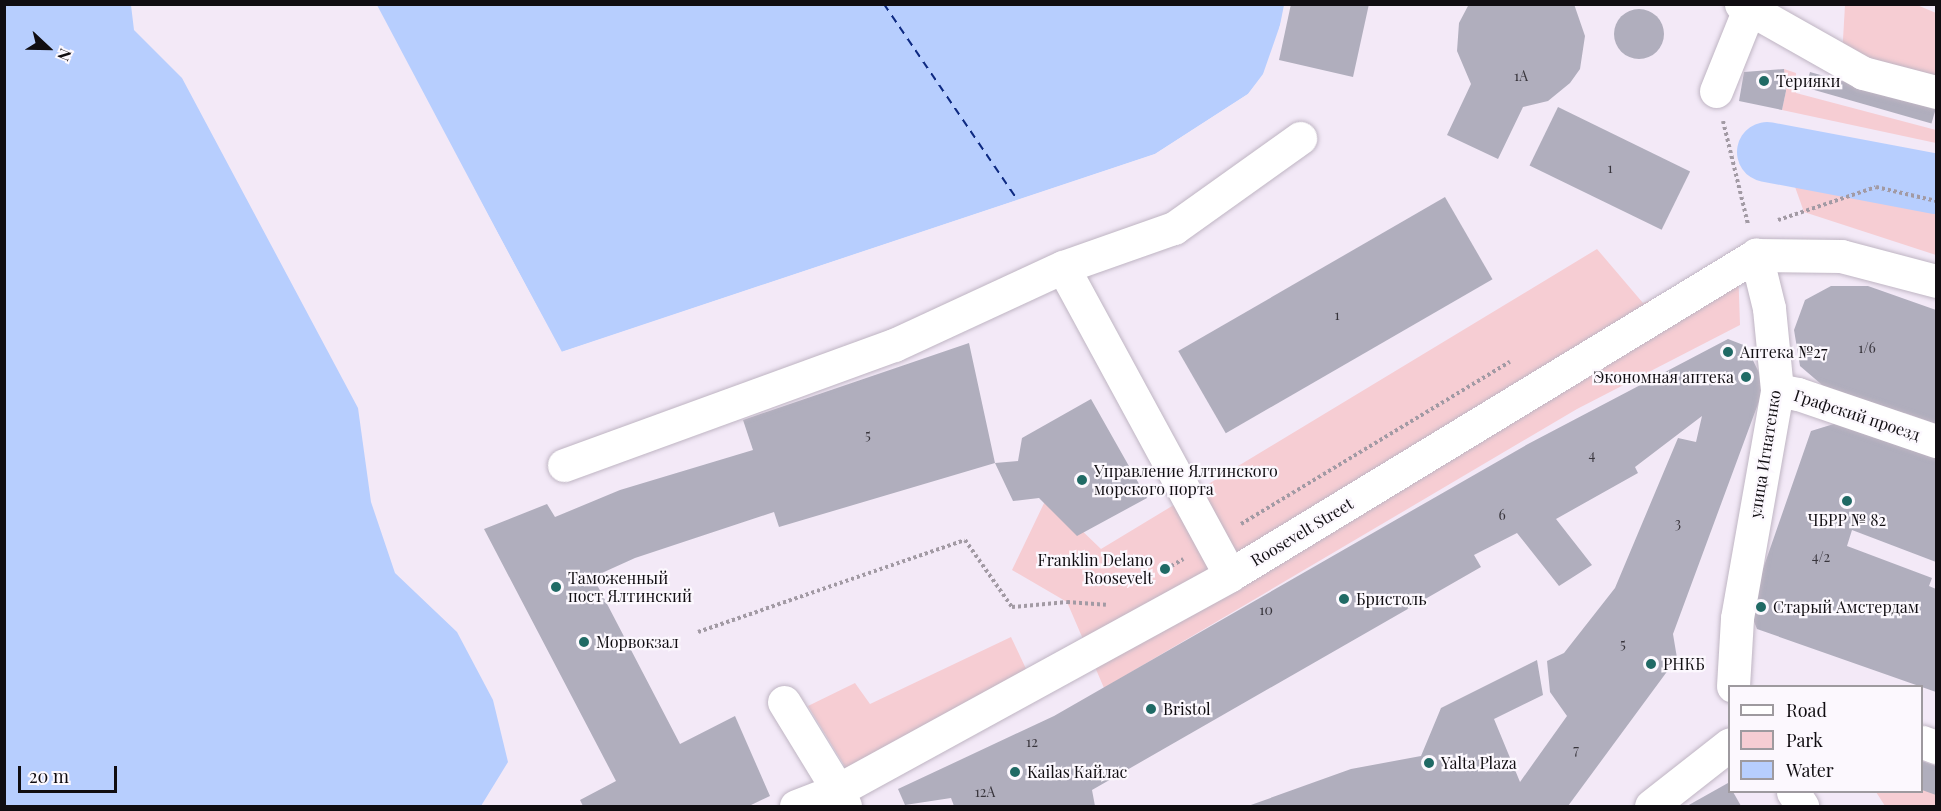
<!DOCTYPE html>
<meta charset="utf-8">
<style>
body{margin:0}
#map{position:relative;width:1941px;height:811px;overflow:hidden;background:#f3e9f7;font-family:"Playfair Display",serif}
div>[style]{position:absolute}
.green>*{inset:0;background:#f6cdd3}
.water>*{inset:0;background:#b7cefe}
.pier>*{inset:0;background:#f3e9f7}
.river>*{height:60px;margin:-30px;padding:0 30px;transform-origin:30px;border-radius:30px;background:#b7cefe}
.ferry>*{height:1.5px;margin-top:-0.75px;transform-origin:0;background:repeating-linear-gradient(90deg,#0e2a82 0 8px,transparent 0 14px)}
.building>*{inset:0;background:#b0aebd;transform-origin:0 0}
.round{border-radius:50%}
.path>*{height:4px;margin-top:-2px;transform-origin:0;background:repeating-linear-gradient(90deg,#a29aa4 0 3px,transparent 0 6px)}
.roads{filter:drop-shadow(0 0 2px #bfb5c3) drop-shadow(0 0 2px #bfb5c3)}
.minor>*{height:33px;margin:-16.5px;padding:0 16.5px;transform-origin:16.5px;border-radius:16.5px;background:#fff}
.major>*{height:33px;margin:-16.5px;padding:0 16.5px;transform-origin:16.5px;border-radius:16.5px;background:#fff}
.dots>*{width:16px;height:16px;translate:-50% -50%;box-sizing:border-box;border:3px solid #fcf8fe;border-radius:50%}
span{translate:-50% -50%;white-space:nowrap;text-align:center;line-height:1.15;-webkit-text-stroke:4.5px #fcf8fe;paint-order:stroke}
.number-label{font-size:14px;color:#38353c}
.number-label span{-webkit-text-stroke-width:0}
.poi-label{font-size:16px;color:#100d11}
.left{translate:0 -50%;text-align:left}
.right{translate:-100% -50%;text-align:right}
.street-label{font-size:16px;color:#100d11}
.frame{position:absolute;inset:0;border:6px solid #100d11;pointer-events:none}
.legend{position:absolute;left:1728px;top:685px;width:195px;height:108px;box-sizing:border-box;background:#fcf8fe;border:2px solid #9e9a9f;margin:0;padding:8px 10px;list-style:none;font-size:18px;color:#100d11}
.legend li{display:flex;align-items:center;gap:12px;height:30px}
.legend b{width:30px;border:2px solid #9e9a9f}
.north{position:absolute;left:18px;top:18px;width:60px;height:60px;-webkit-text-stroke:4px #fcf8fe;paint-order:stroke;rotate:112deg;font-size:16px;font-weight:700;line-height:24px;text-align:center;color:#100d11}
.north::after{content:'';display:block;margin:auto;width:21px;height:27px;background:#100d11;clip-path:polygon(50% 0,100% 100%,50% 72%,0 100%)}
.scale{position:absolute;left:18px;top:766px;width:99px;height:27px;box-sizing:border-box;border:3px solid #100d11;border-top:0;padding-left:8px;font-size:18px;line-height:21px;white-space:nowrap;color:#100d11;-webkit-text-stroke:4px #fcf8fe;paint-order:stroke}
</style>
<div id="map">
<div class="green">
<div style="clip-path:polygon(1845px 5px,1917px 5px,1936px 13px,1936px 79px,1842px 57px)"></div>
<div style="clip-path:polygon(1784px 69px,1796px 73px,1796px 93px,1936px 130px,1936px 143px,1782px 110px,1786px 91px)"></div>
<div style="clip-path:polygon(1794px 184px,1936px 212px,1936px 255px,1804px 212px)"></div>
<div style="clip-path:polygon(1597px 249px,1643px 303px,1738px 266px,1740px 325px,1577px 409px,1104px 688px,1067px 602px,1012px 570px,1047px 497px,1101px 549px)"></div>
<div style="clip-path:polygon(1011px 637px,1028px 673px,847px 770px,808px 706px,855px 683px,870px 704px)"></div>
<div style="clip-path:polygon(1922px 763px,1936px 768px,1936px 806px,1885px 806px,1876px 792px,1922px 792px)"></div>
</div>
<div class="water">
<div style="clip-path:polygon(5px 4px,131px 5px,134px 30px,182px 78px,358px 408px,371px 502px,395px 573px,457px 632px,493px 700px,508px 762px,481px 806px,5px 806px)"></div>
<div style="clip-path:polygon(377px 5px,1284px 5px,1276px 45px,1263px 75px,1248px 94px,1155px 154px,561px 352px)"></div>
</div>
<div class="pier">
<div style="clip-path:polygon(374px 4px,562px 352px,1155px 154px,1248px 94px,1263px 74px,1287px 5px,1278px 47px,1266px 76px,1250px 96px,1156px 157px,562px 355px)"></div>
</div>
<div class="river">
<div style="left:1767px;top:152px;width:172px;rotate:10.7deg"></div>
</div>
<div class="ferry">
<div style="left:884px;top:4px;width:236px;rotate:55.7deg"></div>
</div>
<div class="building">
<div style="clip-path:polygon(1291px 4px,1369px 4px,1353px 77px,1279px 60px)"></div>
<div style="clip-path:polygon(1469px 4px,1574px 4px,1585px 36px,1580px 69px,1570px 83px,1548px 101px,1523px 107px,1498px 159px,1447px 135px,1471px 84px,1457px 51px,1459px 23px)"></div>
<div class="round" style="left:1614px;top:9px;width:50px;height:50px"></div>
<div style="clip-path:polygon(1784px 69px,1786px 91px,1782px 110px,1739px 101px,1744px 72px)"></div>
<div style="left:1810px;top:72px;width:131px;height:16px;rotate:16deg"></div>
<div style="left:1558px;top:107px;width:147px;height:65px;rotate:26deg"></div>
<div style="left:1445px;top:197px;width:95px;height:308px;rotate:60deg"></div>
<div style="clip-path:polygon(1831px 286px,1868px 286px,1936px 310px,1936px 424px,1905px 413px,1887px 414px,1828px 390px,1800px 366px,1794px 330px,1805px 300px)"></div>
<div style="clip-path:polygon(1728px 339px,1746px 346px,1765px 385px,1673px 634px,1677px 658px,1568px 806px,1248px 806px,1351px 769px,1421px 756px,1441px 708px,1537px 660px,1543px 695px,1494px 719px,1520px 782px,1567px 716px,1550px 692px,1547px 661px,1564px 653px,1615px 588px,1678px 438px,1696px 442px,1702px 416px,1635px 467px,1638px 473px,1556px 519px,1592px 565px,1559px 586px,1517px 533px,1474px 555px,1481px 567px,1092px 790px,1095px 806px,954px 806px,951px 798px,905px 805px,898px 789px,1054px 716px,1528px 444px)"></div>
<div style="clip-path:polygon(969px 343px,995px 463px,779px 527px,774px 512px,635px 558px,593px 577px,680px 744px,735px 716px,770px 796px,749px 806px,583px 806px,580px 800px,616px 781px,484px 529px,547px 504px,555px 517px,620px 490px,753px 450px,743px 420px)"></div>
<div style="clip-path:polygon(1091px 399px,1147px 498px,1077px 536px,1039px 498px,1013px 501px,995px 463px,1018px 461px,1022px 438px)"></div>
<div style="clip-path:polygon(1850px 419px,1936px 452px,1936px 562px,1852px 530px,1847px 546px,1932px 578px,1929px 586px,1936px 589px,1936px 692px,1757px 629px,1749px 609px,1811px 431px)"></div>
<div style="clip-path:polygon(1922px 761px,1936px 766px,1936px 795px,1922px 790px)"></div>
<div style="clip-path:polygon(1728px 783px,1741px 806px,1687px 806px)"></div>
</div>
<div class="path">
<div style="left:1723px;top:121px;width:106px;rotate:76.4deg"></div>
<div style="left:1778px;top:220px;width:103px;rotate:-18.6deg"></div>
<div style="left:1876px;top:187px;width:62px;rotate:13.1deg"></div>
<div style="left:1241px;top:524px;width:314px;rotate:-31.1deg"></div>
<div style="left:1166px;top:569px;width:20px;rotate:-30deg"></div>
<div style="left:698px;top:632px;width:282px;rotate:-19deg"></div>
<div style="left:965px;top:540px;width:82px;rotate:55deg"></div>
<div style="left:1012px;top:607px;width:55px;rotate:-5.2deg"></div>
<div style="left:1067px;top:602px;width:39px;rotate:4deg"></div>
</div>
<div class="roads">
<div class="minor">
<div style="left:1741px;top:4px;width:140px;rotate:29.5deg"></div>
<div style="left:1863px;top:73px;width:75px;rotate:14.6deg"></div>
<div style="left:1716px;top:91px;width:94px;rotate:-68.1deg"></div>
<div style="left:1777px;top:390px;width:21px;rotate:11deg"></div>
<div style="left:1798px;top:394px;width:146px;rotate:18.8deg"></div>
<div style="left:564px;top:465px;width:351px;rotate:-20deg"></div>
<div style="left:894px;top:345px;width:186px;rotate:-24.8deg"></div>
<div style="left:1230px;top:575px;width:350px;rotate:-118.5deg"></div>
<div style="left:1063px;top:267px;width:118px;rotate:-19.4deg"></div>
<div style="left:1174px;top:228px;width:155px;rotate:-35.5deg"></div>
<div style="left:1733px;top:686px;width:68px;rotate:-86.6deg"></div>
<div style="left:1737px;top:618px;width:231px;rotate:-80deg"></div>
<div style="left:1777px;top:390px;width:82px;rotate:-95.6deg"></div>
<div style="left:1769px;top:308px;width:55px;rotate:-103.8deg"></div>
<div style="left:784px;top:702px;width:103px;rotate:58.5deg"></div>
<div style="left:838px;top:790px;width:45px;rotate:159.1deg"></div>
<div style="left:1922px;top:742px;width:15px;rotate:20deg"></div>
<div style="left:1793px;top:792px;width:17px;rotate:57deg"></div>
<div style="left:1651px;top:806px;width:100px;rotate:-38.1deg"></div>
</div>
<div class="major">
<div style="left:845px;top:806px;width:17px;rotate:-114deg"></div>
<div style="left:838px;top:790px;width:447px;rotate:-28.7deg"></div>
<div style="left:1230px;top:575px;width:616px;rotate:-31.31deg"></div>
<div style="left:1756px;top:255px;width:85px;rotate:0.7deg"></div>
<div style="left:1841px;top:256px;width:98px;rotate:14.7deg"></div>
</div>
</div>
<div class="dots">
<div style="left:1764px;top:81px;background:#206a65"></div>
<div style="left:1728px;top:352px;background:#206a65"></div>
<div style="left:1746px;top:377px;background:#206a65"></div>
<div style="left:1082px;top:480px;background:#206a65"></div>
<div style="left:1847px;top:501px;background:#206a65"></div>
<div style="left:1165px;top:569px;background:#206a65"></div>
<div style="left:556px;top:587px;background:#206a65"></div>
<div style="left:1344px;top:599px;background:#206a65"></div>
<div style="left:1761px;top:607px;background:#206a65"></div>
<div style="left:584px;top:642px;background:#206a65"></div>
<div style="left:1651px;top:664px;background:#206a65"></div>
<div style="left:1151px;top:709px;background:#206a65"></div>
<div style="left:1429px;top:763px;background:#206a65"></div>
<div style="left:1015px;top:772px;background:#206a65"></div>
</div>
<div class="number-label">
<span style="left:1521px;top:76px">1А</span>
<span style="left:1610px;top:168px">1</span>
<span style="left:1337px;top:315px">1</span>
<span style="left:1867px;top:348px">1/6</span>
<span style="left:868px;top:435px">5</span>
<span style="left:1592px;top:455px">4</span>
<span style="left:1502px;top:515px">6</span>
<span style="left:1678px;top:523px">3</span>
<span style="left:1821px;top:557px">4/2</span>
<span style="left:1266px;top:610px">10</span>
<span style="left:1623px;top:644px">5</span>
<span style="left:1032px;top:742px">12</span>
<span style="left:1576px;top:750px">7</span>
<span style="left:985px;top:792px">12А</span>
</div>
<div class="poi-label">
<span class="left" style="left:1776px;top:81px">Терияки</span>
<span class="left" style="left:1740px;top:352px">Аптека №27</span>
<span class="right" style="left:1734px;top:377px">Экономная аптека</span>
<span class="left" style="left:1094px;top:480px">Управление Ялтинского<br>морского порта</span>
<span style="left:1847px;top:520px">ЧБРР № 82</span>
<span class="right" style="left:1153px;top:569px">Franklin Delano<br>Roosevelt</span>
<span class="left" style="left:568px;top:587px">Таможенный<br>пост Ялтинский</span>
<span class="left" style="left:1356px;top:599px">Бристоль</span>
<span class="left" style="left:1773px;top:607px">Старый Амстердам</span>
<span class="left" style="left:596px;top:642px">Морвокзал</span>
<span class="left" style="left:1663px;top:664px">РНКБ</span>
<span class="left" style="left:1163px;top:709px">Bristol</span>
<span class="left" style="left:1441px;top:763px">Yalta Plaza</span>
<span class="left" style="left:1027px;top:772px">Kailas Кайлас</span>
</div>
<div class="street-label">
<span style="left:1857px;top:415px;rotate:18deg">Графский проезд</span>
<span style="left:1765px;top:454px;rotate:-81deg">улица Игнатенко</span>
<span style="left:1302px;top:532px;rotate:-31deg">Roosevelt Street</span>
</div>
<div class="frame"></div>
<ul class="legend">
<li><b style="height:8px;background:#fff"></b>Road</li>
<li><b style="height:16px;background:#f6cdd3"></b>Park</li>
<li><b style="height:16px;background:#b7cefe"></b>Water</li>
</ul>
<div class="north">N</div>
<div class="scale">20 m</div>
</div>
